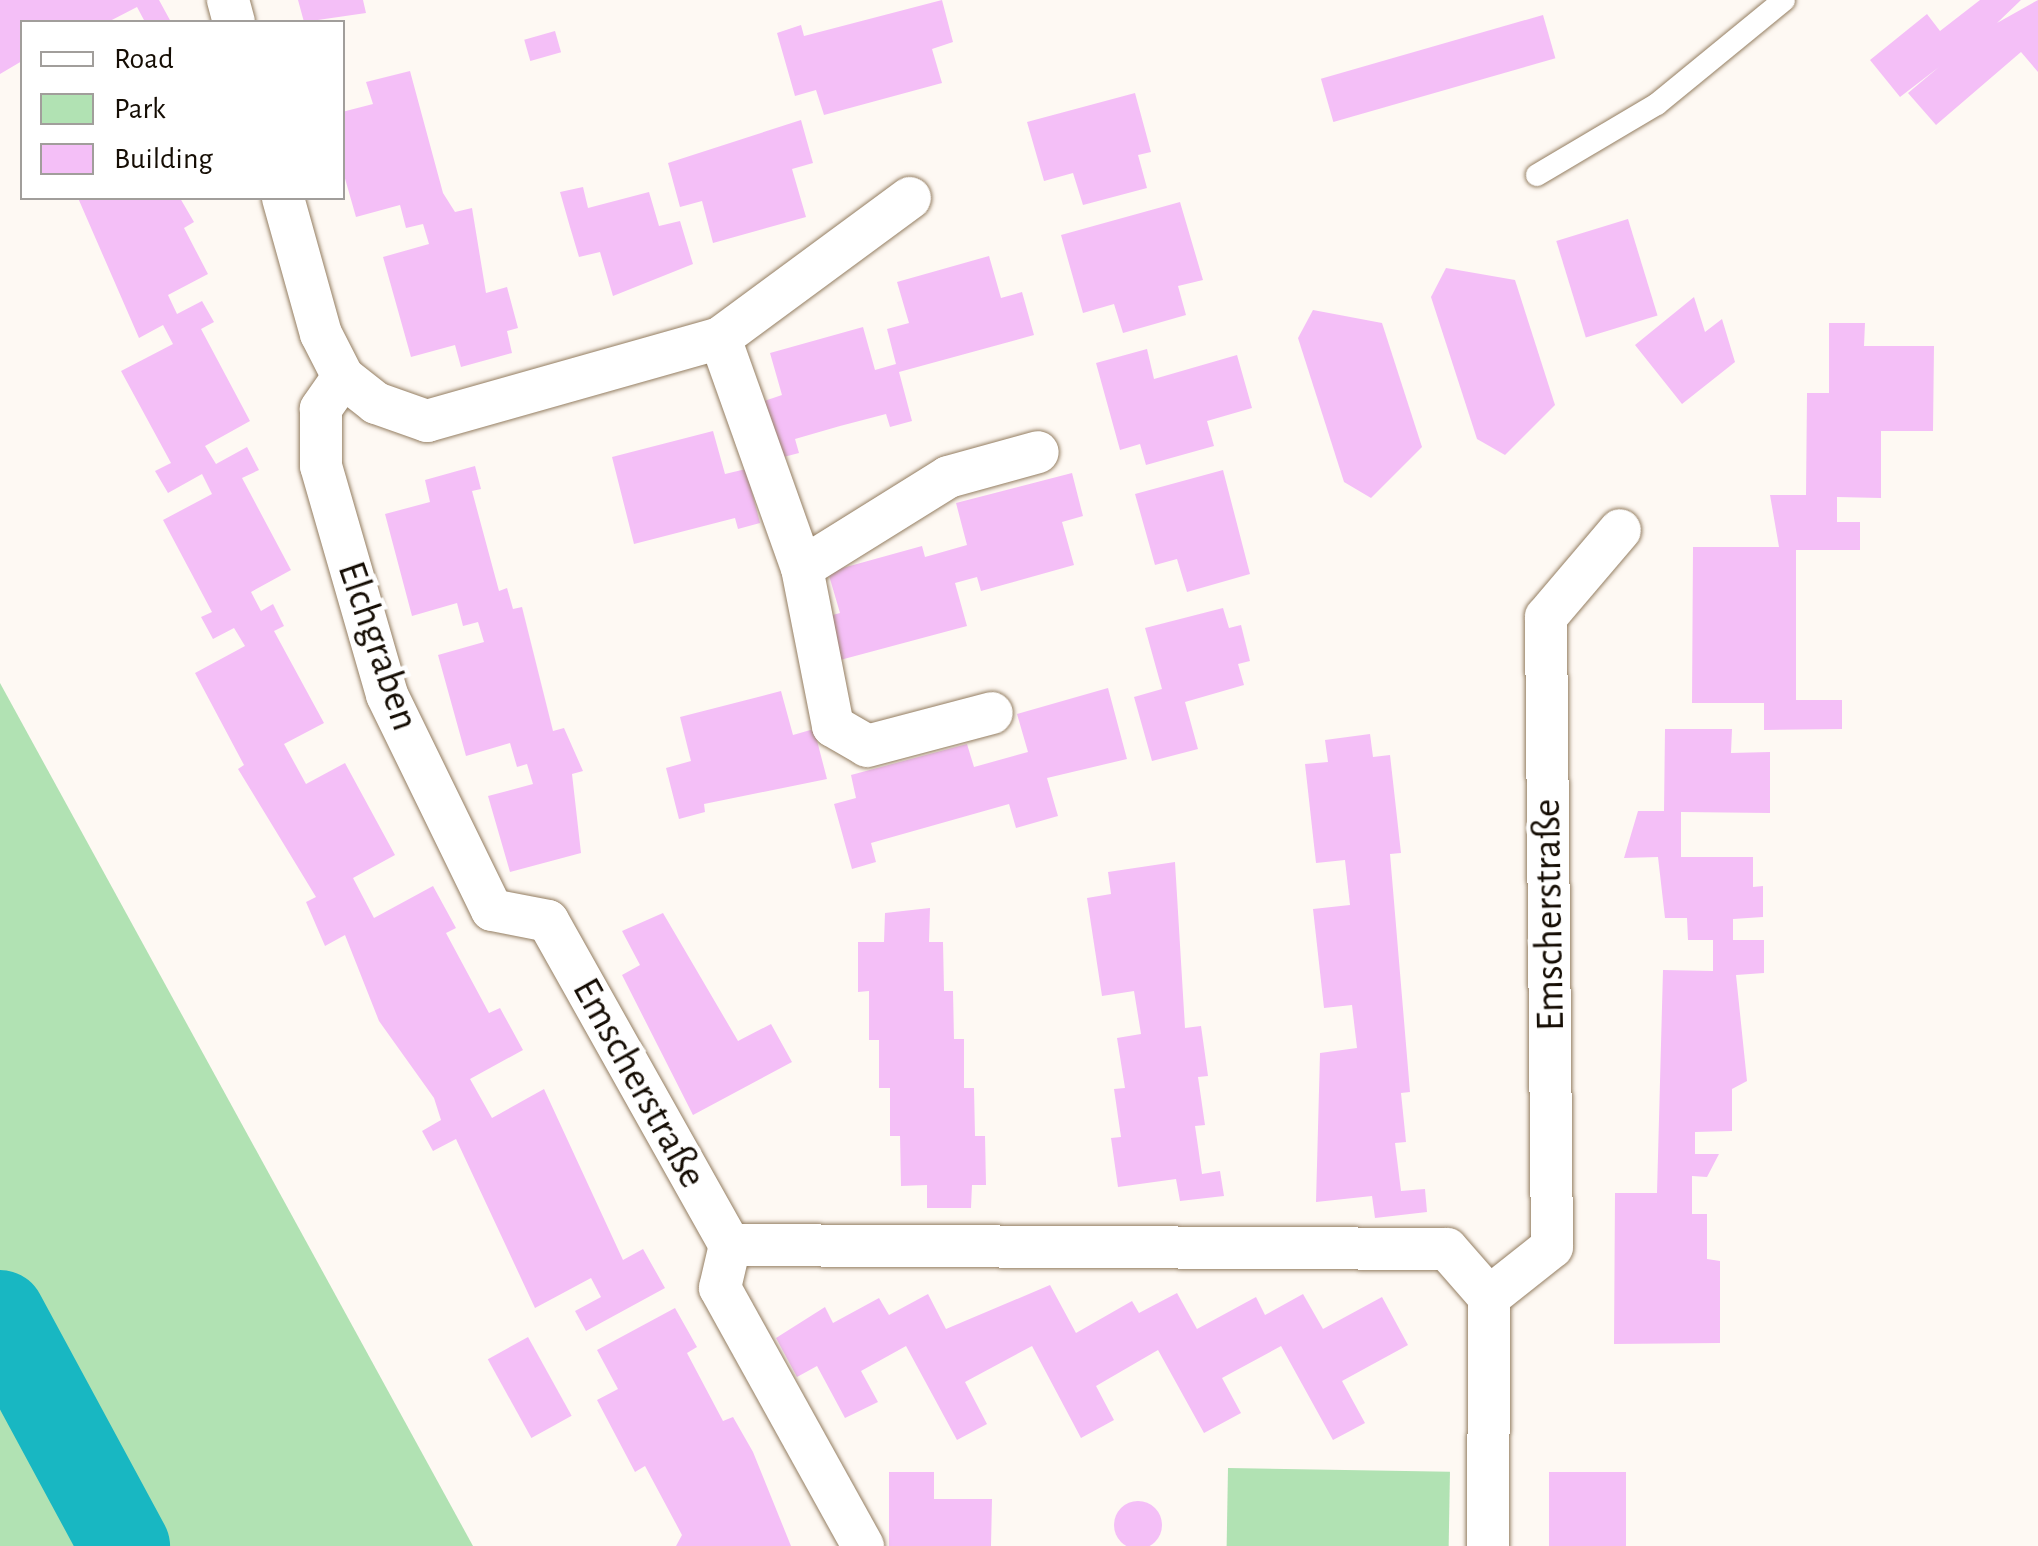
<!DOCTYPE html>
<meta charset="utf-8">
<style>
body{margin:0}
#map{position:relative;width:2038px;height:1546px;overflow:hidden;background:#fef9f3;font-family:"Alegreya Sans",sans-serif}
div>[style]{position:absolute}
.green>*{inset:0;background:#b1e2b3;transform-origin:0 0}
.river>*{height:90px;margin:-45px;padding:0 45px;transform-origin:45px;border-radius:45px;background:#18b7c2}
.building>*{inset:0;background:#f4bff7;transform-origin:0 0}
.round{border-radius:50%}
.roads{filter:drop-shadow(0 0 2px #947e62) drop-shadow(0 0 2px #947e62)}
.service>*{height:22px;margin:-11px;padding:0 11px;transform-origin:11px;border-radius:11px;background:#fff}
.minor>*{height:42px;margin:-21px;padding:0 21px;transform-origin:21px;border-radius:21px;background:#fff}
span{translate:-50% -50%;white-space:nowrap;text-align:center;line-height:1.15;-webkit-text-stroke:9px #fff;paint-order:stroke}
.street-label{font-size:40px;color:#150d04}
.legend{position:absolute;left:20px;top:20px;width:325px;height:180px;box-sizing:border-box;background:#fff;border:2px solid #a19e9b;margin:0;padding:12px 18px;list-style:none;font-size:30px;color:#150d04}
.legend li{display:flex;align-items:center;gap:20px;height:50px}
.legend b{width:50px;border:2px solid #a19e9b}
</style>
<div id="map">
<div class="green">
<div style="clip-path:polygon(0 683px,273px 1181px,473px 1546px,0 1546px)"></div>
<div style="left:1228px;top:1468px;width:222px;height:78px;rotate:1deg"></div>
</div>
<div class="river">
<div style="left:0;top:1315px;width:263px;rotate:61.6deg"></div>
</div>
<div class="building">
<div style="clip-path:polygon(0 0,159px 0,171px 22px,145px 22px,137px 7px,108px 22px,22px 22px,22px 61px,0 74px)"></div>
<div style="clip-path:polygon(298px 0,363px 0,366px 13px,304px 22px)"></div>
<div style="clip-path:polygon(942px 0,953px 42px,932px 49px,942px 83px,824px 115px,816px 90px,795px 96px,777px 33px,801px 25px,804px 36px)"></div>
<div style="clip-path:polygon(1980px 0,2021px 0,1997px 23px,2038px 0,2038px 72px,2021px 52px,1936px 125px,1908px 93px,1939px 67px,1900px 97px,1870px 60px,1927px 14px,1940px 31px)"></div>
<div style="left:1543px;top:15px;width:45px;height:231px;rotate:74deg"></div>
<div style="left:555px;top:31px;width:22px;height:32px;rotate:74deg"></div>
<div style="clip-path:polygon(410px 71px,443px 193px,455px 212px,472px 208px,486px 293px,507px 287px,518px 328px,507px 331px,512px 353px,461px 367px,455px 345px,411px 357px,383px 257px,429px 244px,423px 224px,406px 228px,400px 205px,356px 217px,342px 168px,342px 112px,373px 104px,366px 82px)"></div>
<div style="clip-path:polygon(1135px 93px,1151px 152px,1138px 155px,1147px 188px,1083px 205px,1073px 173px,1044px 181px,1027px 122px)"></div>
<div style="clip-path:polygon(801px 120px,813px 163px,792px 169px,806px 217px,713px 243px,702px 201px,680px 207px,668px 163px)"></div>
<div style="clip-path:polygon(583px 187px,588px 208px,649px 192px,659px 226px,680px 221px,693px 264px,613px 296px,600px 252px,579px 257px,570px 227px,560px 192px)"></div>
<div style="clip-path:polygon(78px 198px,180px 198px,194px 222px,184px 228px,208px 274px,168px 295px,177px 314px,202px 301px,214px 322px,201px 329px,250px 421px,205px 446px,216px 464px,247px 447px,259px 470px,242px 478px,291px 570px,251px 592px,261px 611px,273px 604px,284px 626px,274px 631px,324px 723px,284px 744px,306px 784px,345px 763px,395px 855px,353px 878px,374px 918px,433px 886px,456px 928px,446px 933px,489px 1013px,500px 1008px,523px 1050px,470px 1079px,492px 1118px,544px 1089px,623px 1260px,643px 1249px,665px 1288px,586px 1331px,575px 1311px,601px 1297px,591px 1278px,535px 1308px,456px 1139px,433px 1151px,422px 1131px,441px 1120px,434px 1098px,379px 1021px,345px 935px,325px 946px,306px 902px,316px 897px,238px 769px,244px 765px,195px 673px,245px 646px,234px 628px,213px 639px,201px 617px,212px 612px,163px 520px,212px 494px,202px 474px,168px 493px,155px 471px,171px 463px,121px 371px,173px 344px,163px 325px,139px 338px)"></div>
<div style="clip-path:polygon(1180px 202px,1203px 280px,1178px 286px,1186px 315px,1123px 333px,1114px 304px,1083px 313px,1061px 235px)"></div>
<div style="left:1628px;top:219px;width:101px;height:75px;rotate:73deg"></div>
<div style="clip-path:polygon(989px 256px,1001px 298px,1022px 292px,1034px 335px,899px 372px,912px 421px,890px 427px,886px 414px,840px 426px,795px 439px,799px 453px,776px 459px,761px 402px,782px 395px,770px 353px,863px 327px,875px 370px,896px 364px,887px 329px,909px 323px,897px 282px)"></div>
<div style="clip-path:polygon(1446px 268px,1515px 280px,1555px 405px,1505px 455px,1477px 439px,1431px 297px)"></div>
<div style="clip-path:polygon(1694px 297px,1705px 332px,1722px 319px,1735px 362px,1682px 404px,1635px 345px)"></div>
<div style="clip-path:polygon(1313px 310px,1382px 323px,1422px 447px,1371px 498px,1344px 482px,1298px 338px)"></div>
<div style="clip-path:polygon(1829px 323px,1865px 323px,1864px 346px,1934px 346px,1933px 431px,1881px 431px,1881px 498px,1837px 497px,1837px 522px,1860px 522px,1860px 550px,1796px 550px,1796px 700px,1842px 700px,1842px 729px,1764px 730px,1764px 703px,1692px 703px,1693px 547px,1779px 547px,1770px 495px,1806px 495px,1807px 393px,1829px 393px)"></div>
<div style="clip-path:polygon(1147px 349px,1154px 379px,1237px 355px,1252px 408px,1207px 421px,1214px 446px,1146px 465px,1140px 444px,1120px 450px,1096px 363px)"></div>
<div style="clip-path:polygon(713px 431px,725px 474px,746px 469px,760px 523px,738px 529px,735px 518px,634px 544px,612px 457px)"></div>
<div style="clip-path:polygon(475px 466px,481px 489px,472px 491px,499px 591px,507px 588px,513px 609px,522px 607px,553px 731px,564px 728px,583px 771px,572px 774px,581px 853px,510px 872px,488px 796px,533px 784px,527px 764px,517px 767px,510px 743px,466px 756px,438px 655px,484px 642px,478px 622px,463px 626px,457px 603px,412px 616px,385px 514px,430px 502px,425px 480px)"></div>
<div style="clip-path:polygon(1223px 470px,1250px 574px,1187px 592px,1177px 559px,1155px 565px,1135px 494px)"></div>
<div style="clip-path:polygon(1072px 473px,1083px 516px,1062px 522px,1074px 565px,981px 591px,977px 577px,955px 583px,967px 626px,829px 663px,818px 619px,840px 613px,828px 572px,922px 546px,925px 557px,967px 545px,956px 503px)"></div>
<div style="clip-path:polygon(1223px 608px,1229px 628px,1241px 625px,1250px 661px,1238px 664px,1244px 685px,1185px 702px,1198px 749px,1152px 761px,1134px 697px,1162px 689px,1145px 628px)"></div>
<div style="clip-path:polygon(1108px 688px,1127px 759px,1047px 778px,1058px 816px,1016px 828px,1009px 804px,871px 843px,876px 862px,852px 869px,834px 804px,856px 798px,851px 775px,967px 744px,974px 767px,1028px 752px,1017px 714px)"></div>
<div style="clip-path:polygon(781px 691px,793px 735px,814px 729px,827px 779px,704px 804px,705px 812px,679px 819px,666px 768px,691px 761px,680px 717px)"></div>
<div style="clip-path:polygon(1665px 729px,1732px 729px,1731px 753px,1770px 752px,1770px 813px,1681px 812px,1681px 857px,1753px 857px,1753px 887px,1763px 886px,1763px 917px,1733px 919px,1733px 940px,1764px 940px,1764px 973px,1736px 975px,1747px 1081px,1732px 1089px,1732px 1131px,1695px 1132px,1695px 1154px,1719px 1154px,1707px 1177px,1692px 1176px,1692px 1214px,1707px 1214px,1707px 1259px,1720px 1261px,1720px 1343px,1614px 1344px,1615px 1193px,1657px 1193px,1663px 970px,1713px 971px,1713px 940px,1688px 940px,1687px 918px,1665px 918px,1658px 857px,1624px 858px,1638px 811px,1664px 811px)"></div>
<div style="clip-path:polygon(1370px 734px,1373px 757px,1390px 755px,1401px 853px,1390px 854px,1410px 1092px,1401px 1093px,1406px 1142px,1395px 1143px,1401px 1191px,1425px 1189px,1427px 1212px,1375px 1218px,1372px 1196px,1316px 1202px,1320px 1053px,1357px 1048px,1352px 1005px,1324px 1008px,1313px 909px,1350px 905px,1345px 860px,1316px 863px,1305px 764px,1328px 762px,1325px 740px)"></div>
<div style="clip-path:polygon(1175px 862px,1185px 1028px,1201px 1026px,1208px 1076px,1198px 1077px,1205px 1125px,1195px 1126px,1202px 1174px,1220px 1171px,1224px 1196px,1180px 1201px,1176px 1179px,1118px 1187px,1111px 1138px,1121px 1137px,1114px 1089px,1125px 1088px,1117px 1038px,1141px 1034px,1134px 991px,1102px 996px,1087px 898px,1111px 894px,1108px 872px)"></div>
<div style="clip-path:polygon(930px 908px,929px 942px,943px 942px,944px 991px,953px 991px,954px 1039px,964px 1039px,964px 1088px,974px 1088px,975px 1136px,985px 1136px,986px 1185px,972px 1185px,971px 1208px,927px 1208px,927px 1185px,901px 1186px,900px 1136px,890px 1136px,890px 1088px,879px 1088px,879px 1040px,869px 1040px,869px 991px,858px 992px,858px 942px,884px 942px,885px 913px)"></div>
<div style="clip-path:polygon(663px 913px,738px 1041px,771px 1024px,792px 1062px,693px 1115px,622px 975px,640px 965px,622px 931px)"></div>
<div style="clip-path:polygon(1050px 1285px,1076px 1333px,1132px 1301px,1139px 1313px,1177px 1293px,1197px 1329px,1256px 1297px,1265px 1315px,1303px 1294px,1323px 1329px,1382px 1297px,1408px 1345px,1342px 1381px,1365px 1423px,1333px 1440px,1281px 1346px,1222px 1378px,1241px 1413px,1204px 1433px,1158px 1350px,1096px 1386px,1114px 1420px,1081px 1438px,1032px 1346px,965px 1382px,987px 1424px,957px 1440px,906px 1346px,861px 1371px,878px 1402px,845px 1418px,817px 1366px,797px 1377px,776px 1338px,825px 1307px,833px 1323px,879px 1298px,889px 1315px,928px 1294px,946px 1329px)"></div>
<div style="clip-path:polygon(675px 1308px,697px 1347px,687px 1353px,723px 1421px,733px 1417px,753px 1452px,791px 1546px,676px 1546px,682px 1535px,645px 1466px,635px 1472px,597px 1400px,618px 1389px,597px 1350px)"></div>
<div style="left:528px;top:1337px;width:90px;height:46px;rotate:61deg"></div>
<div style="clip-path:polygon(889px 1472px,934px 1472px,934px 1499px,992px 1499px,991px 1546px,889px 1546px)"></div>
<div style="left:1626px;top:1472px;width:74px;height:77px;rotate:90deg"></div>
<div class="round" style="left:1114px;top:1501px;width:48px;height:48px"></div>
</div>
<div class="roads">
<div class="service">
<div style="left:1537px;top:175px;width:139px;rotate:-30.6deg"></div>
<div style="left:1657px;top:104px;width:164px;rotate:-39.3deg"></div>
</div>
<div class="minor">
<div style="left:228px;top:0;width:23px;rotate:75deg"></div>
<div style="left:283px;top:198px;width:141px;rotate:74.4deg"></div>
<div style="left:321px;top:334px;width:48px;rotate:62.9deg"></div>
<div style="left:343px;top:377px;width:42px;rotate:38.2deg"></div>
<div style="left:376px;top:403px;width:54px;rotate:19.4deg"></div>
<div style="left:427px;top:421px;width:305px;rotate:-15.8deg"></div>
<div style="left:720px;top:338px;width:236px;rotate:-36.4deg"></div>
<div style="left:720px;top:338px;width:244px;rotate:70.4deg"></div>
<div style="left:802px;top:568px;width:172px;rotate:-31.9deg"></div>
<div style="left:948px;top:477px;width:93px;rotate:-15.5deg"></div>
<div style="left:343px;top:377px;width:39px;rotate:125deg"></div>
<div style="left:321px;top:409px;width:57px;rotate:90deg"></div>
<div style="left:321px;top:466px;width:238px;rotate:73.9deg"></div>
<div style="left:387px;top:695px;width:239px;rotate:64deg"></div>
<div style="left:492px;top:910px;width:57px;rotate:11.1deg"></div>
<div style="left:548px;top:921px;width:372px;rotate:60.7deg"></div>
<div style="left:730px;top:1245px;width:44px;rotate:103.1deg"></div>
<div style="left:720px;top:1288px;width:295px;rotate:61deg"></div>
<div style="left:802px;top:568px;width:161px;rotate:78.9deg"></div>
<div style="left:833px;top:726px;width:39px;rotate:30deg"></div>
<div style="left:867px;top:746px;width:129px;rotate:-14.8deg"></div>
<div style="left:730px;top:1245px;width:717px;rotate:0.32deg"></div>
<div style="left:1447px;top:1249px;width:64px;rotate:48.8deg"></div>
<div style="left:1489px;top:1297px;width:249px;rotate:90.2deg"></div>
<div style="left:1489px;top:1297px;width:80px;rotate:-38.4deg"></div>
<div style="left:1552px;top:1247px;width:630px;rotate:-90.55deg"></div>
<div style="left:1546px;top:617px;width:114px;rotate:-49.6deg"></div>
</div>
</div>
<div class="street-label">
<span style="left:378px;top:646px;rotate:71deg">Elchgraben</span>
<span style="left:1549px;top:915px;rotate:-91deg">Emscherstraße</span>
<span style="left:639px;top:1083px;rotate:61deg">Emscherstraße</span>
</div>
<ul class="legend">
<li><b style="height:12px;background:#fff"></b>Road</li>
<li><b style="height:28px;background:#b1e2b3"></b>Park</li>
<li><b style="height:28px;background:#f4bff7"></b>Building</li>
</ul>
</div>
